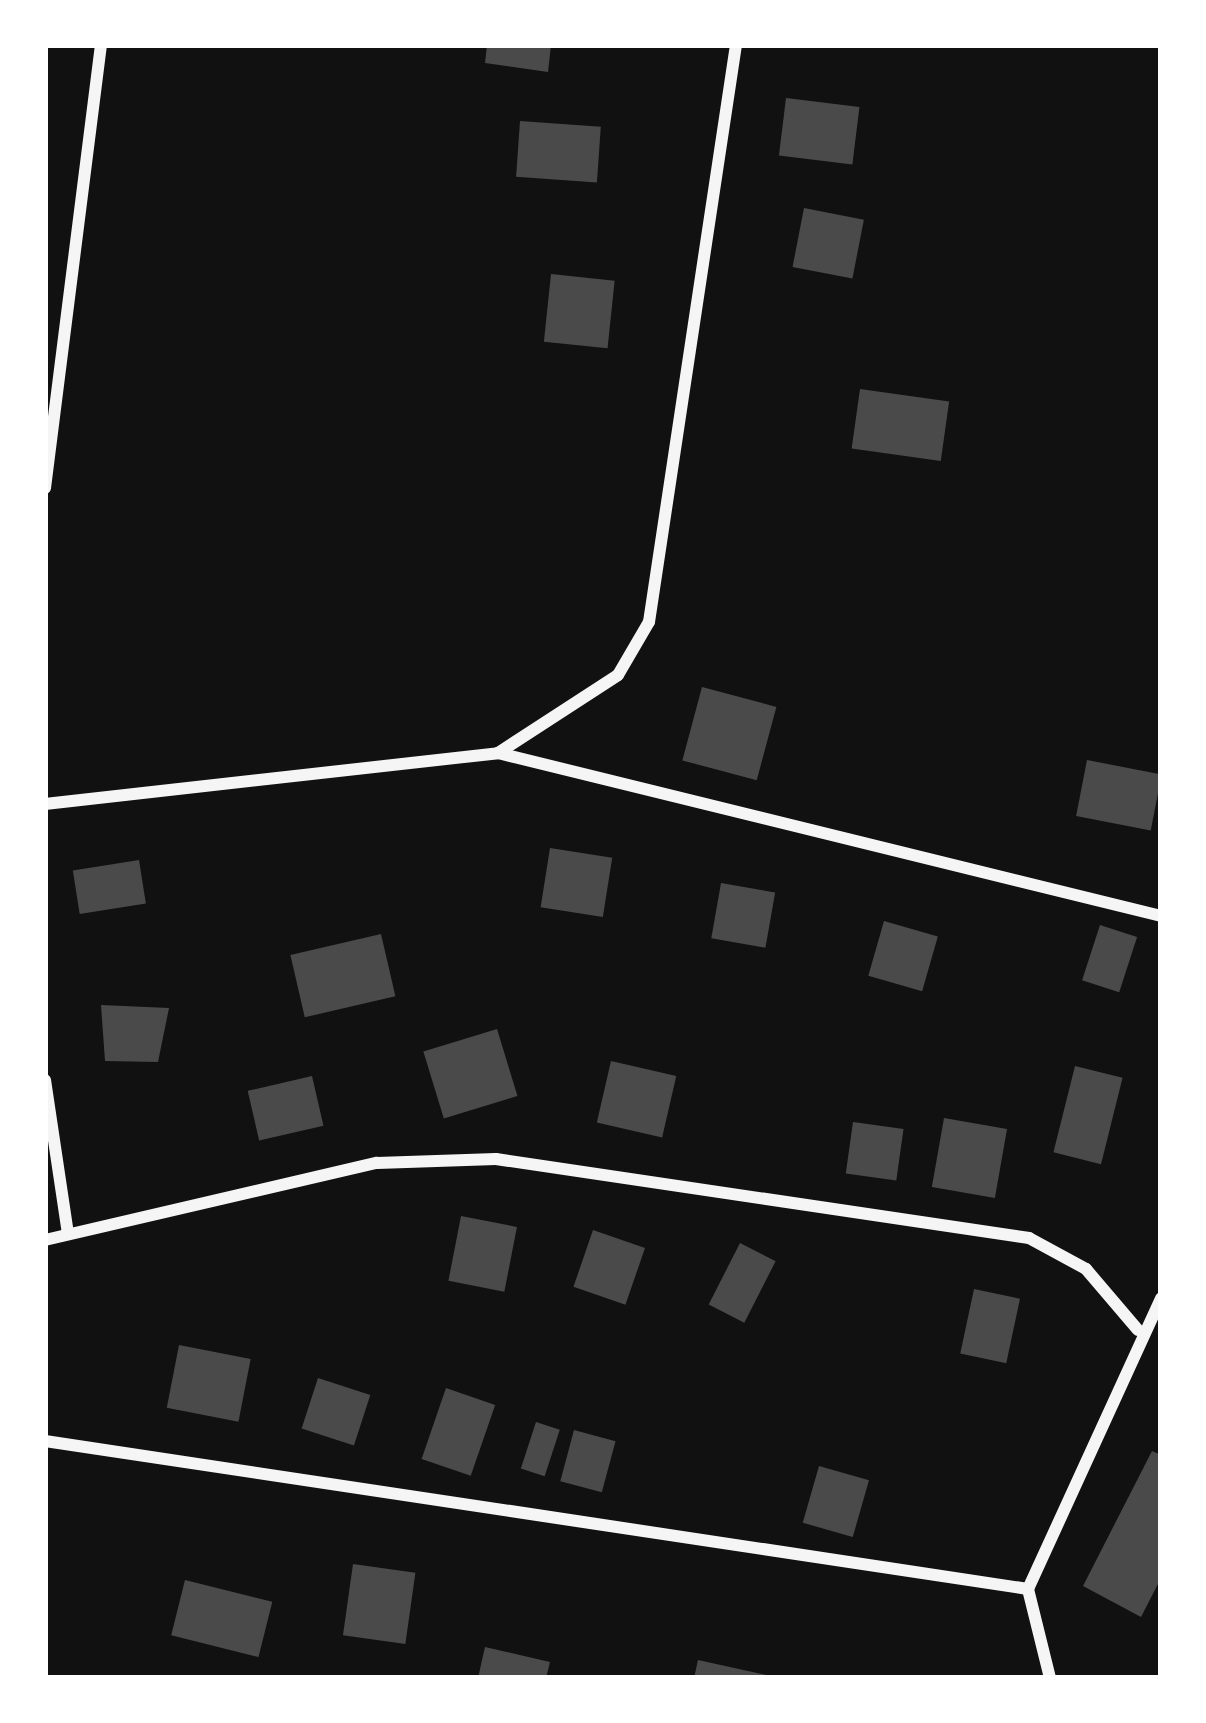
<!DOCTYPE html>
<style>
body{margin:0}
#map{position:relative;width:1206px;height:1723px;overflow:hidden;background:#111;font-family:"PT Sans",sans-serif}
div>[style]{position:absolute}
.building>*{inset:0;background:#4a4a4a;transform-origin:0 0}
.minor>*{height:12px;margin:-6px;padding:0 6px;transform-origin:6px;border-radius:6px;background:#f5f5f5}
span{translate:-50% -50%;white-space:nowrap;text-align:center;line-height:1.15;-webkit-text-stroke:12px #fff;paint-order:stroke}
.frame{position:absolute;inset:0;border:48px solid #fff;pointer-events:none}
</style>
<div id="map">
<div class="building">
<div style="clip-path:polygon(487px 45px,551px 45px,548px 72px,485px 63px)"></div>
<div style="left:786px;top:98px;width:74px;height:58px;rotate:7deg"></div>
<div style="left:520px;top:121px;width:81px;height:56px;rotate:4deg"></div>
<div style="left:804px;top:208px;width:61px;height:60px;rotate:11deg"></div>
<div style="left:551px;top:274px;width:64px;height:68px;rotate:6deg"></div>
<div style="left:860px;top:389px;width:90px;height:60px;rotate:8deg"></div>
<div style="left:702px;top:687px;width:77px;height:76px;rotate:15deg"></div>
<div style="left:1087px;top:760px;width:76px;height:57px;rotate:11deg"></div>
<div style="left:550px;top:848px;width:63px;height:60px;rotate:9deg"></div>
<div style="left:139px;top:860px;width:44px;height:67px;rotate:81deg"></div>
<div style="left:721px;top:883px;width:55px;height:56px;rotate:10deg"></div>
<div style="left:884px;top:921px;width:56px;height:57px;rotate:16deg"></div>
<div style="left:1100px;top:925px;width:39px;height:58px;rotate:18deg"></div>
<div style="left:381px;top:934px;width:64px;height:93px;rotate:77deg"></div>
<div style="clip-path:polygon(101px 1005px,169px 1008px,158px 1062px,105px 1061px)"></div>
<div style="left:497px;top:1029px;width:70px;height:77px;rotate:73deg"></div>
<div style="left:611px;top:1061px;width:67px;height:63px;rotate:13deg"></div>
<div style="left:1075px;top:1066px;width:49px;height:89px;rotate:14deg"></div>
<div style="left:312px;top:1076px;width:51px;height:66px;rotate:77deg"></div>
<div style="left:944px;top:1118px;width:64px;height:70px;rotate:10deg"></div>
<div style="left:853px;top:1122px;width:51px;height:52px;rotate:8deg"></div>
<div style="left:461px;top:1216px;width:57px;height:66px;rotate:11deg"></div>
<div style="left:593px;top:1230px;width:55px;height:60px;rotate:19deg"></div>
<div style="left:740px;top:1243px;width:40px;height:69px;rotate:27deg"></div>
<div style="left:974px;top:1289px;width:47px;height:66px;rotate:12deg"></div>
<div style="left:179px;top:1345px;width:73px;height:64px;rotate:11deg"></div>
<div style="left:318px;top:1378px;width:55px;height:53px;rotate:18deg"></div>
<div style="left:446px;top:1388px;width:52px;height:75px;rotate:19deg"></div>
<div style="left:536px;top:1422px;width:25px;height:49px;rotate:18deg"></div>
<div style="left:574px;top:1430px;width:43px;height:53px;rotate:15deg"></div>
<div style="clip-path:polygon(1152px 1451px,1161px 1455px,1161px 1578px,1141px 1617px,1083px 1586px)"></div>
<div style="left:819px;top:1466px;width:52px;height:59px;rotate:16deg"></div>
<div style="left:353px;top:1564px;width:63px;height:72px;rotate:8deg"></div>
<div style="left:185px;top:1580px;width:90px;height:57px;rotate:14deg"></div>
<div style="clip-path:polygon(485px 1647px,550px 1662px,546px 1678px,478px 1678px)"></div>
<div style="clip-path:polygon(698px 1660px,771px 1676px,770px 1678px,694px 1678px)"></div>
</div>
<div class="minor">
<div style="left:45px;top:488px;width:447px;rotate:-82.8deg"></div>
<div style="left:498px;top:753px;width:143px;rotate:-33deg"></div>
<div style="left:618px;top:675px;width:61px;rotate:-59.7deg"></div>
<div style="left:649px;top:622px;width:584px;rotate:-81.43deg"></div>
<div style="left:45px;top:804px;width:456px;rotate:-6.4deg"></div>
<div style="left:498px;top:753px;width:683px;rotate:13.81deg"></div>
<div style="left:45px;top:1080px;width:155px;rotate:81.5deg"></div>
<div style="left:45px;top:1240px;width:341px;rotate:-13.1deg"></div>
<div style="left:377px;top:1163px;width:119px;rotate:-1.9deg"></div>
<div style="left:496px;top:1159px;width:539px;rotate:8.43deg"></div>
<div style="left:1029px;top:1238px;width:65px;rotate:28.5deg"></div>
<div style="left:1086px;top:1269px;width:80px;rotate:49.6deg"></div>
<div style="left:45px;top:1441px;width:994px;rotate:8.56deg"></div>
<div style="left:1050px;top:1678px;width:92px;rotate:-103.9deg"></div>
<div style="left:1028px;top:1589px;width:320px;rotate:-65.4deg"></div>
</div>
<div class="frame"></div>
</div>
